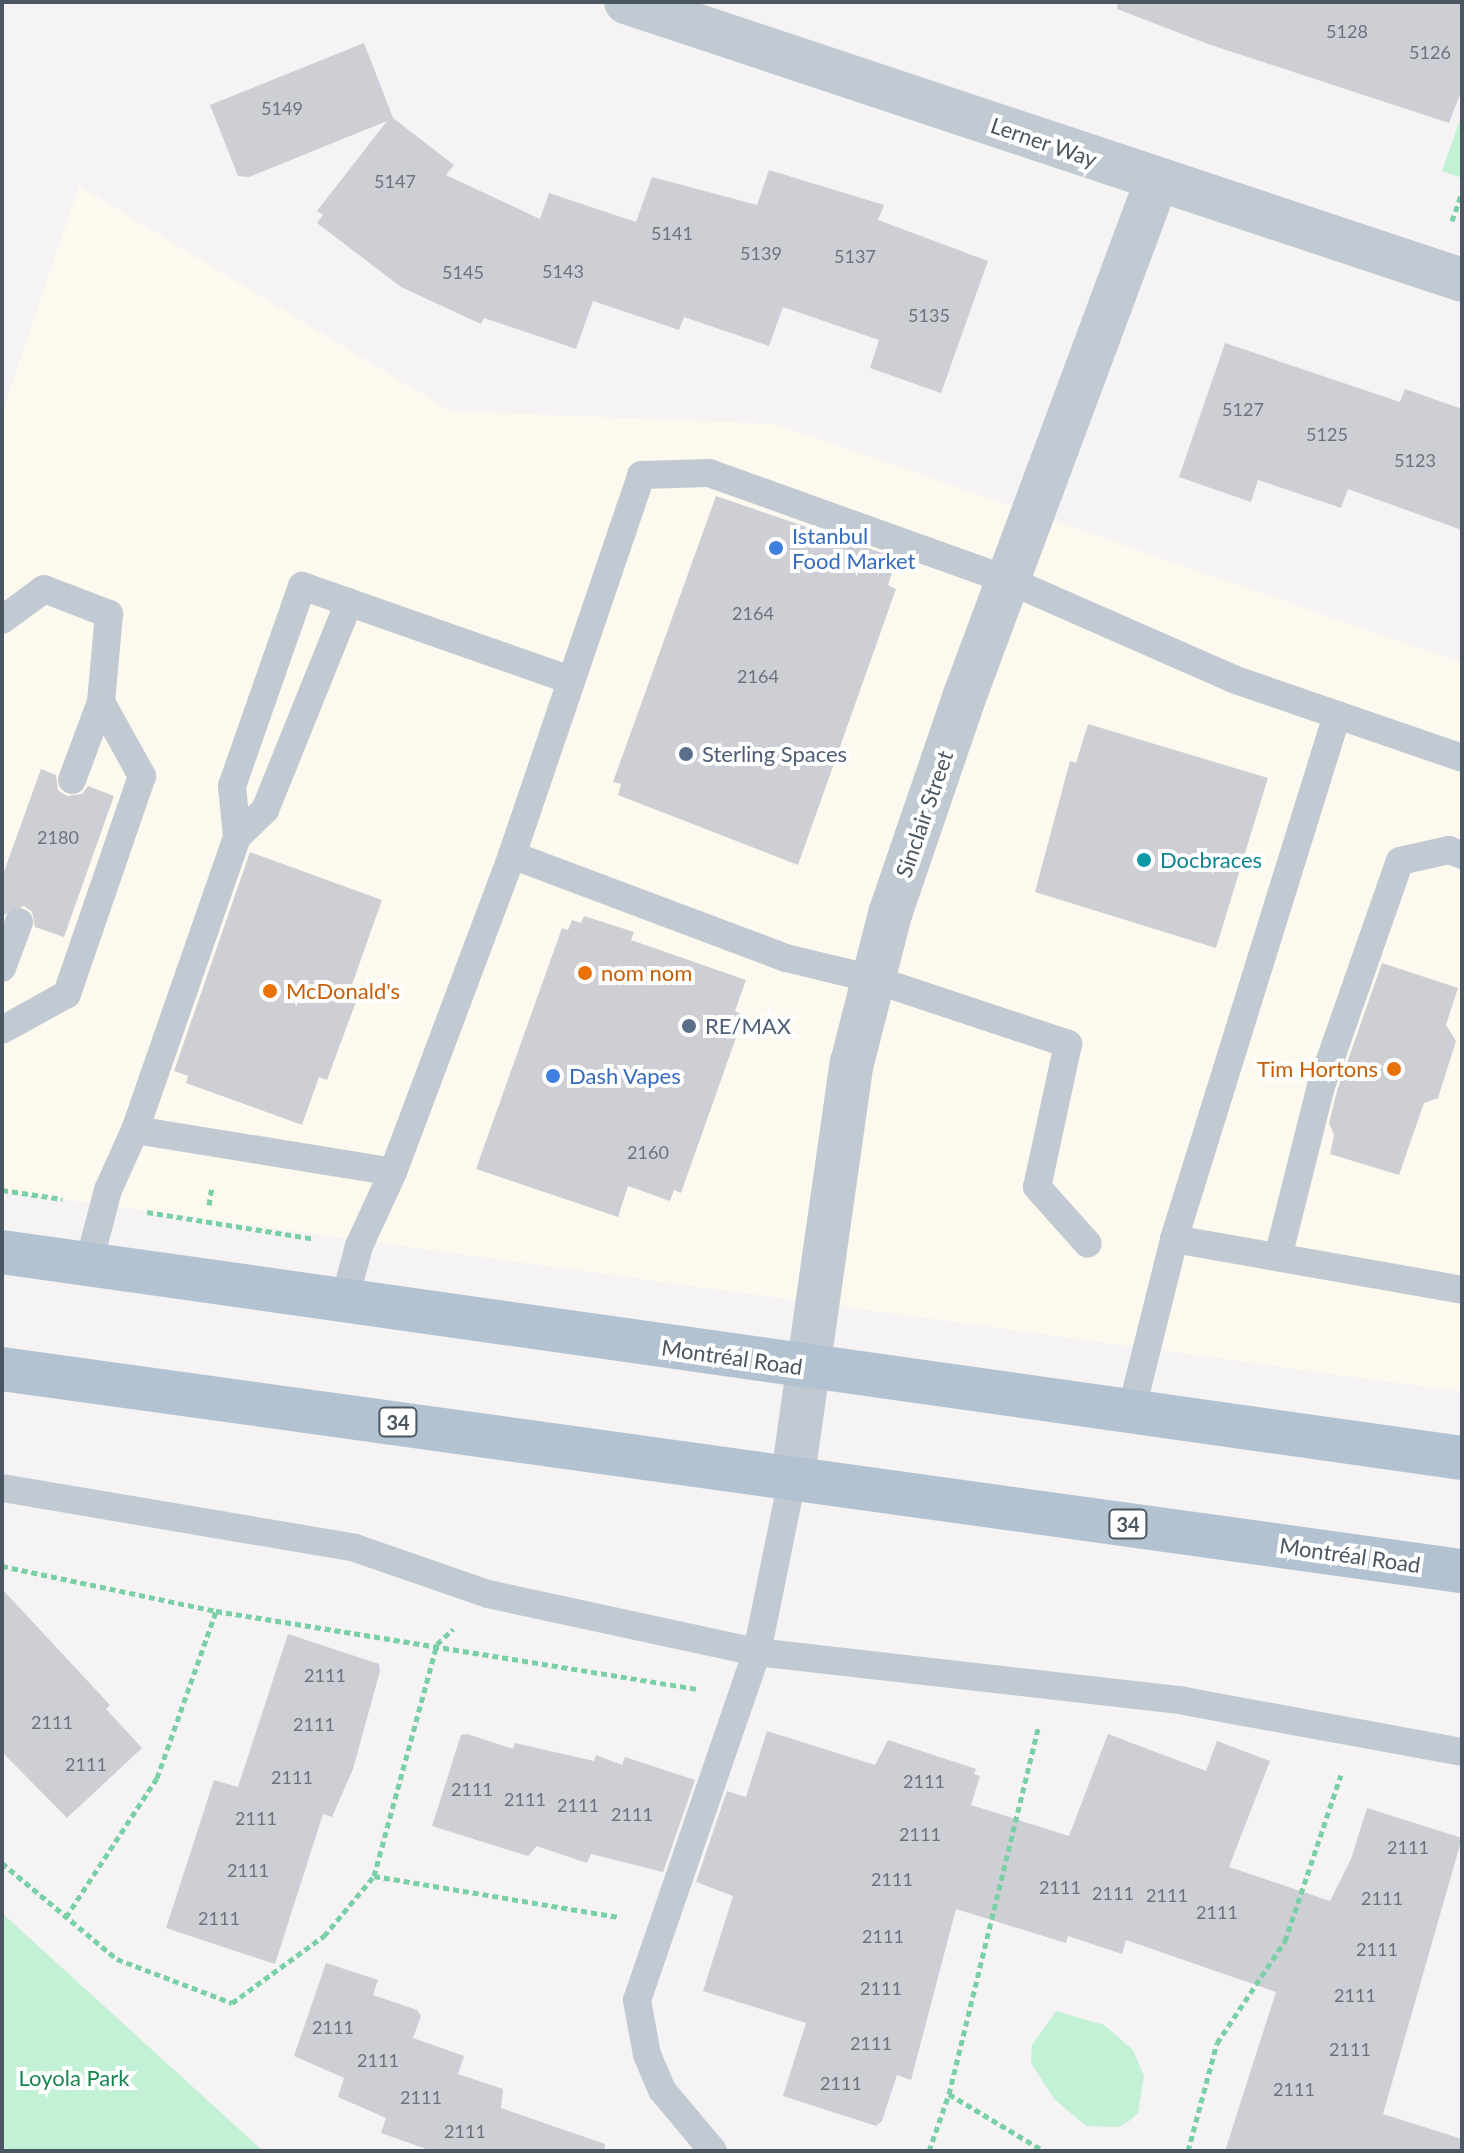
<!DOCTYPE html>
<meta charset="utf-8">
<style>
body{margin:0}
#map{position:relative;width:1464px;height:2153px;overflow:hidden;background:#f5f3f3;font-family:Lato,sans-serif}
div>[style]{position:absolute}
.commercial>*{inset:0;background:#fdf9ef}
.green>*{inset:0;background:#c3f1d5}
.building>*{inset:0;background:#cdcfd5}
.path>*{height:5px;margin-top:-2.5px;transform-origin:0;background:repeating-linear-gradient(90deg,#7ad0a6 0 6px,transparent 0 10px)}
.lane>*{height:28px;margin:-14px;padding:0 14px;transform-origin:14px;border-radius:14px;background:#c1cad2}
.street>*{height:44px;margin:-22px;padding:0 22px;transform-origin:22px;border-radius:22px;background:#c1cad2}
.primary>*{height:44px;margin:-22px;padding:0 22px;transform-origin:22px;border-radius:22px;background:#b3c2d1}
.dots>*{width:22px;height:22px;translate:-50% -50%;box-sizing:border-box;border:4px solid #fff;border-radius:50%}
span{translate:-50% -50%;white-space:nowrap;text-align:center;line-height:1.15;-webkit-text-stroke:8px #fff;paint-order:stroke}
.number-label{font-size:18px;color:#6b747e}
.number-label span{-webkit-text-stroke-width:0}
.shield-label span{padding:2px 6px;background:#fff;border:2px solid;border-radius:6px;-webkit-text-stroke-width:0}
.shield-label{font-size:20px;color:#4a5661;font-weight:700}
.street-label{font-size:22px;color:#4a5661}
.shop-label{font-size:22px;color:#366cbe}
.left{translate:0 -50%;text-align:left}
.service-label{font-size:22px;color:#4e5e75}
.culture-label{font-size:22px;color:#0d838f}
.food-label{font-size:22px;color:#c56008}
.right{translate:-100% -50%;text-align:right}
.park-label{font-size:22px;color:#17864f}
.frame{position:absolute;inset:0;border:4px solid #4a5661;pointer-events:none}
</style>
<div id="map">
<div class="commercial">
<div style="clip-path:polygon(79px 186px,450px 411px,776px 424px,1462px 663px,1462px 1392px,2px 1191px,2px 414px)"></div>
</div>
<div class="green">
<div style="clip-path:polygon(1462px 114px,1462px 178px,1442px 171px)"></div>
<div style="clip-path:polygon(2px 1913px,263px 2151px,2px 2151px)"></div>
<div style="clip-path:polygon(1056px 2011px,1104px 2025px,1133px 2050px,1144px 2076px,1138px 2113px,1129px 2121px,1118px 2127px,1086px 2126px,1054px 2099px,1031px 2063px,1032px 2045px)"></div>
</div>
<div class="building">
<div style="clip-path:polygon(1118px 2px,1462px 2px,1462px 89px,1449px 123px,1208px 44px,1117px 9px)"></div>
<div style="clip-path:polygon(364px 43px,393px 118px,454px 165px,446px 175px,540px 219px,549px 193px,636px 222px,652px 177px,757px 205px,769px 170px,884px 205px,878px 220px,988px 261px,941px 393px,870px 368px,879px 340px,783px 307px,769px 346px,684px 317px,679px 330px,593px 301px,576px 349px,484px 318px,481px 324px,401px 287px,317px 223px,323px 215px,317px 211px,387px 121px,249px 177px,238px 176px,210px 105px)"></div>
<div style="clip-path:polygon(1225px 343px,1400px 402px,1405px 389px,1462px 409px,1462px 530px,1348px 489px,1341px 508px,1258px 480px,1251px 502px,1179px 477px)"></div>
<div style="clip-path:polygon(716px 496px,897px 558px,888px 585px,896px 589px,798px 865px,618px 795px,621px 784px,613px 782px)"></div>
<div style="clip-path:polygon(1088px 724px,1268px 778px,1216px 948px,1035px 892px,1070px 761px,1076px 763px)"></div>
<div style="clip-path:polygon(41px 769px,56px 775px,58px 790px,67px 796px,82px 794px,88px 786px,114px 796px,64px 937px,35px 927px,32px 912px,24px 906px,2px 916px,2px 877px)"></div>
<div style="clip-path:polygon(250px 852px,382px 900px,348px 996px,357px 999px,327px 1080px,319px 1077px,302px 1125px,186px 1083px,188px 1076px,174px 1071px)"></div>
<div style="clip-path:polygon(584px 916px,634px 932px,631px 940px,746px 980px,735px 1011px,744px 1015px,681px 1193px,674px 1190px,670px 1201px,628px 1186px,618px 1217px,476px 1169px,562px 928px,568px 930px,572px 920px,581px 923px)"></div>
<div style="clip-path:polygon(1382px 963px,1458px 988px,1446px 1025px,1456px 1041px,1438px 1098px,1424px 1103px,1399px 1175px,1330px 1154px,1334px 1135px,1329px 1123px,1337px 1091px)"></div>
<div style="clip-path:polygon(2px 1589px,110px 1705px,106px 1709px,142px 1748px,67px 1818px,2px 1752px)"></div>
<div style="clip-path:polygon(288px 1634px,379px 1664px,380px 1671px,353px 1769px,332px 1817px,323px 1814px,275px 1964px,166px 1928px,214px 1780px,238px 1787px)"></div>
<div style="clip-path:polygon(767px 1731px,875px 1765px,888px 1740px,976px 1769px,974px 1774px,980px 1776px,971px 1805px,1069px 1836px,1108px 1734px,1206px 1771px,1217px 1741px,1270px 1761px,1229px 1867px,1330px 1901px,1351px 1859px,1367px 1808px,1462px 1838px,1383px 2114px,1462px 2139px,1462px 2151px,1225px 2151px,1276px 1992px,1126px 1940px,1122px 1954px,1068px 1936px,1066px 1943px,956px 1909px,911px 2080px,897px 2075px,882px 2121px,876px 2126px,783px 2096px,806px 2023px,703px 1991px,733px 1896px,696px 1882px,727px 1791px,746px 1797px)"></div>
<div style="clip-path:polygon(467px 1734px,513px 1749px,515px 1743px,594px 1761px,596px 1755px,622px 1765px,625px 1757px,695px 1780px,663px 1872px,591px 1854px,587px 1863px,537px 1846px,528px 1856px,432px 1826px,461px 1735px)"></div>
<div style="clip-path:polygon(326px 1963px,378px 1980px,373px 1995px,417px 2010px,421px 2016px,413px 2038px,464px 2056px,458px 2074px,503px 2089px,501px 2108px,605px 2144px,604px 2151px,432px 2151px,381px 2133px,386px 2118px,338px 2097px,344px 2078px,294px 2056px)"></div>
</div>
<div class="path">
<div style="left:1452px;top:221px;width:31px;rotate:-71deg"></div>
<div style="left:2px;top:1190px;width:61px;rotate:8.5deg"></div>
<div style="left:209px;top:1205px;width:19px;rotate:-81deg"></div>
<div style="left:147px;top:1212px;width:170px;rotate:9.1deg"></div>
<div style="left:2px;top:1566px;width:219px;rotate:11.9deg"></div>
<div style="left:216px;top:1611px;width:487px;rotate:9.2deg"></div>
<div style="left:2px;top:1863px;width:150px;rotate:39.9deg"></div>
<div style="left:117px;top:1959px;width:123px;rotate:20.9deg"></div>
<div style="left:232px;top:2003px;width:114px;rotate:-36.1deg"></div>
<div style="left:324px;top:1936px;width:78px;rotate:-50.2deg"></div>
<div style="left:374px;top:1876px;width:240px;rotate:-74.8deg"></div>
<div style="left:437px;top:1644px;width:22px;rotate:-43deg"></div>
<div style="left:374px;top:1876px;width:248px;rotate:9.5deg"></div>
<div style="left:66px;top:1917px;width:166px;rotate:-56.8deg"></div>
<div style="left:157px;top:1778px;width:177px;rotate:-70.5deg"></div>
<div style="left:949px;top:2094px;width:111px;rotate:31deg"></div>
<div style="left:929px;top:2151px;width:60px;rotate:-70.7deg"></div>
<div style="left:949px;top:2094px;width:376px;rotate:-76.3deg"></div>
<div style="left:1188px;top:2151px;width:112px;rotate:-75deg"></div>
<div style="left:1217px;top:2043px;width:123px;rotate:-56.3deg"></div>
<div style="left:1285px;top:1941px;width:175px;rotate:-71.4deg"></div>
</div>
<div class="lane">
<div style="left:2px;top:620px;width:52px;rotate:-36.4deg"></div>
<div style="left:44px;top:589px;width:70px;rotate:21deg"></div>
<div style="left:109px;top:614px;width:88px;rotate:95.2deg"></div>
<div style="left:101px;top:702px;width:85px;rotate:61deg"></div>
<div style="left:142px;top:776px;width:231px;rotate:109deg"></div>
<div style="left:67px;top:994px;width:74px;rotate:151deg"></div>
<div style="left:72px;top:780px;width:83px;rotate:-69.6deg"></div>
<div style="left:237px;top:837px;width:39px;rotate:-44deg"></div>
<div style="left:265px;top:810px;width:224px;rotate:-68deg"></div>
<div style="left:512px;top:855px;width:293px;rotate:20.6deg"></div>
<div style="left:786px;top:958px;width:89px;rotate:13.6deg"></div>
<div style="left:873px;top:979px;width:206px;rotate:18.4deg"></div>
<div style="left:1068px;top:1044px;width:146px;rotate:102.2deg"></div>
<div style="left:1037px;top:1187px;width:76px;rotate:48.2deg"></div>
<div style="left:2px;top:968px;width:49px;rotate:-69.7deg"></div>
<div style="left:135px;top:1130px;width:261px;rotate:9.2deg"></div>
<div style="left:1174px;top:1239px;width:549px;rotate:-72.72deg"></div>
<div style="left:1278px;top:1257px;width:176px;rotate:-75.9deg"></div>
<div style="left:1321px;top:1086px;width:238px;rotate:-70.7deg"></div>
<div style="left:1400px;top:861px;width:50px;rotate:-12.7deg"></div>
<div style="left:1449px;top:850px;width:14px;rotate:21deg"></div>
<div style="left:88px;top:1266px;width:79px;rotate:-75.3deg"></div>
<div style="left:108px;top:1190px;width:66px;rotate:-65.8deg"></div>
<div style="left:135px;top:1130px;width:310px;rotate:-70.8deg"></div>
<div style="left:237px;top:837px;width:51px;rotate:-95.6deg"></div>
<div style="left:232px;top:786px;width:212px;rotate:-70.7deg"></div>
<div style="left:302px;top:586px;width:285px;rotate:19.3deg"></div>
<div style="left:344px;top:1302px;width:58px;rotate:-75deg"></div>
<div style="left:359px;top:1246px;width:81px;rotate:-65.3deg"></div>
<div style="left:393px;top:1172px;width:339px;rotate:-69.4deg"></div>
<div style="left:512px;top:855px;width:401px;rotate:-71.2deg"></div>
<div style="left:641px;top:475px;width:68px;rotate:-1.7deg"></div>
<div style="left:709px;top:473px;width:318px;rotate:19.7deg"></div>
<div style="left:1008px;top:580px;width:246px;rotate:23.7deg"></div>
<div style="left:1233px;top:679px;width:242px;rotate:19deg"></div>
<div style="left:1131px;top:1412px;width:178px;rotate:-76deg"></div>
<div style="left:1174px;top:1239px;width:292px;rotate:10deg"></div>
<div style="left:2px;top:1488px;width:358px;rotate:9.6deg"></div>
<div style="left:355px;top:1548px;width:141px;rotate:19.1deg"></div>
<div style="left:488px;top:1594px;width:275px;rotate:12.2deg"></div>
<div style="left:757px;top:1652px;width:430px;rotate:6.5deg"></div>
<div style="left:1184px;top:1701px;width:283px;rotate:10.4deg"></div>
<div style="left:713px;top:2151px;width:80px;rotate:-129.9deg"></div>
<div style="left:662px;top:2090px;width:38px;rotate:-113deg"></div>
<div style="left:647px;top:2055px;width:56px;rotate:-100.3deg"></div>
<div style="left:637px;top:2000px;width:368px;rotate:-71deg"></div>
<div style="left:757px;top:1652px;width:181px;rotate:-78.5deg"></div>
</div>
<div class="street">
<div style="left:626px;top:2px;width:881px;rotate:18.39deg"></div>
<div style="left:793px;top:1475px;width:416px;rotate:-81.9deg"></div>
<div style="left:852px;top:1063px;width:154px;rotate:-75.7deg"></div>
<div style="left:890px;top:914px;width:231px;rotate:-71.1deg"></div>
<div style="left:965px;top:695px;width:550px;rotate:-69.55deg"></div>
</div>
<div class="primary">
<div style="left:2px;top:1252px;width:1474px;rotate:8.03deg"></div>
<div style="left:2px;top:1369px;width:1474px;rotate:7.88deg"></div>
</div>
<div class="dots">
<div style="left:776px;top:548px;background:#3f7fe0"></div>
<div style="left:686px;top:754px;background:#5c6f8a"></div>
<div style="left:1144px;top:860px;background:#0f9aa8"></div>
<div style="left:585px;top:973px;background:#e8710a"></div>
<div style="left:270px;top:991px;background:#e8710a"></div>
<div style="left:689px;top:1026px;background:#5c6f8a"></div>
<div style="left:1394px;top:1069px;background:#e8710a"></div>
<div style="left:553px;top:1076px;background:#3f7fe0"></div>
</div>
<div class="number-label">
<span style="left:1347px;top:31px">5128</span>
<span style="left:1430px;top:52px">5126</span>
<span style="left:282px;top:108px">5149</span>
<span style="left:395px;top:181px">5147</span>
<span style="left:672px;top:233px">5141</span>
<span style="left:761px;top:253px">5139</span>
<span style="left:855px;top:256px">5137</span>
<span style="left:563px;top:271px">5143</span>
<span style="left:463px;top:272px">5145</span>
<span style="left:929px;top:315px">5135</span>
<span style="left:1243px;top:409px">5127</span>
<span style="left:1327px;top:434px">5125</span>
<span style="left:1415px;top:460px">5123</span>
<span style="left:753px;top:613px">2164</span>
<span style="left:758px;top:676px">2164</span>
<span style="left:58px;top:837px">2180</span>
<span style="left:648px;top:1152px">2160</span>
<span style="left:325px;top:1675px">2111</span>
<span style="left:52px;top:1722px">2111</span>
<span style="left:314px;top:1724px">2111</span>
<span style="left:86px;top:1764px">2111</span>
<span style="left:292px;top:1777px">2111</span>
<span style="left:924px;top:1781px">2111</span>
<span style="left:472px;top:1789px">2111</span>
<span style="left:525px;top:1799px">2111</span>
<span style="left:578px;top:1805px">2111</span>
<span style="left:632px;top:1814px">2111</span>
<span style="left:256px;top:1818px">2111</span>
<span style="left:920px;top:1834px">2111</span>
<span style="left:1408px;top:1847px">2111</span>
<span style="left:248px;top:1870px">2111</span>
<span style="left:892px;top:1879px">2111</span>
<span style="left:1060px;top:1887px">2111</span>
<span style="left:1113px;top:1893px">2111</span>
<span style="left:1167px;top:1895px">2111</span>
<span style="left:1382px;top:1898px">2111</span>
<span style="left:1217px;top:1912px">2111</span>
<span style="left:219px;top:1918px">2111</span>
<span style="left:883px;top:1936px">2111</span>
<span style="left:1377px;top:1949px">2111</span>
<span style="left:881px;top:1988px">2111</span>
<span style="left:1355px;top:1995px">2111</span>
<span style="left:333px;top:2027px">2111</span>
<span style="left:871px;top:2043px">2111</span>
<span style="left:1350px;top:2049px">2111</span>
<span style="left:378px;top:2060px">2111</span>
<span style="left:841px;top:2083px">2111</span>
<span style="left:1294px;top:2089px">2111</span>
<span style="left:421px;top:2097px">2111</span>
<span style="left:465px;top:2131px">2111</span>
</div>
<div class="shield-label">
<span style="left:398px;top:1422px">34</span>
<span style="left:1128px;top:1524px">34</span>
</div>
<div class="street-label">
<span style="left:1044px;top:142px;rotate:19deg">Lerner Way</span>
<span style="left:924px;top:814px;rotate:-71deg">Sinclair Street</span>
<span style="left:732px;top:1357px;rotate:8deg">Montréal Road</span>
<span style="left:1350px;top:1555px;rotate:8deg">Montréal Road</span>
</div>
<div class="shop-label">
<span class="left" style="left:792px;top:548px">Istanbul<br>Food Market</span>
<span class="left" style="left:569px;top:1076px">Dash Vapes</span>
</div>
<div class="service-label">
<span class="left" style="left:702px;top:754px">Sterling Spaces</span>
<span class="left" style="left:705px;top:1026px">RE/MAX</span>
</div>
<div class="culture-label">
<span class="left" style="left:1160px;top:860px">Docbraces</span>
</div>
<div class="food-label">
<span class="left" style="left:601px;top:973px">nom nom</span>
<span class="left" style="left:286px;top:991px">McDonald's</span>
<span class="right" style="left:1378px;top:1069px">Tim Hortons</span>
</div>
<div class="park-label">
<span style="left:74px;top:2078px">Loyola Park</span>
</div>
<div class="frame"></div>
</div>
